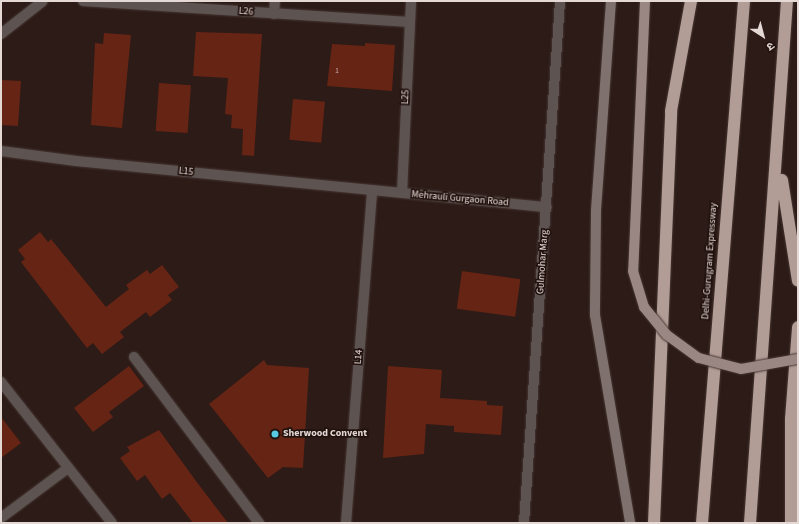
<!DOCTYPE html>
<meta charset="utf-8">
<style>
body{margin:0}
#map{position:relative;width:799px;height:524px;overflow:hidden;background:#2c1b17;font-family:"Source Sans 3","Noto Sans Devanagari",sans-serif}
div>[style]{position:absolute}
.building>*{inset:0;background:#662414;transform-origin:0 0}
.roads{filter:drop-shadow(0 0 1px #463632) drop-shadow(0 0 1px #463632)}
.minor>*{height:10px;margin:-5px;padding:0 5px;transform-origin:5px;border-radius:5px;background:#5d5452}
.secondary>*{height:10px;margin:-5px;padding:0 5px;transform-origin:5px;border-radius:5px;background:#7f716d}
.motorway>*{height:12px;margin:-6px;padding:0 6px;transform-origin:6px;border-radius:6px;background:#b29c96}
.bridges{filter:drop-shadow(0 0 1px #463632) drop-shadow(0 0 1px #463632)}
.primary-bridge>*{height:10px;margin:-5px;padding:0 5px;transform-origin:5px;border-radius:5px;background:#9a8783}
.dots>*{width:11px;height:11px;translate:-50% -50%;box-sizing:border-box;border:2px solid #22120e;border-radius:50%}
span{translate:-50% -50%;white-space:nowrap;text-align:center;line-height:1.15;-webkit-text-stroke:3.5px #22120e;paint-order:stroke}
.number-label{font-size:8px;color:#c5aca6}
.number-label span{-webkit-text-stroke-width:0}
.street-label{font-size:10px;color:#e5d9d6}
.poi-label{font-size:10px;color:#e5d9d6;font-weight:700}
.left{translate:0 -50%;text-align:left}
.frame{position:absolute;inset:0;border:2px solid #e5d9d6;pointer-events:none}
.north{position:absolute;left:743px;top:16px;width:40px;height:40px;-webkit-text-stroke:3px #22120e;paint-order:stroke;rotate:144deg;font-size:11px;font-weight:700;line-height:16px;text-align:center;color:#e5d9d6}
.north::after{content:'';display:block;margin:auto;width:14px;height:18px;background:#e5d9d6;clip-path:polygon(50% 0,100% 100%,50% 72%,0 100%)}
</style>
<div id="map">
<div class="building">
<div style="clip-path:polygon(196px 32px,262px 34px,254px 156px,242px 155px,243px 129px,231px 128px,232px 115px,225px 114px,228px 78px,193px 76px)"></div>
<div style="clip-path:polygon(104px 33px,131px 35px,122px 128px,91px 125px,95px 43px,103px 44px)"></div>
<div style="clip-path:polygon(365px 43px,395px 45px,392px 91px,327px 86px,332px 44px,365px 46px)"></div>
<div style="clip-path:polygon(1px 80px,21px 81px,18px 126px,1px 125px)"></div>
<div style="left:159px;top:83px;width:32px;height:48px;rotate:4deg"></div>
<div style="left:293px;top:99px;width:32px;height:41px;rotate:5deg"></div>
<div style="clip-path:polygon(40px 232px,48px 242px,51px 239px,106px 307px,129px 289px,126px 285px,147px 270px,150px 274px,162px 265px,179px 287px,168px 295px,172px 300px,150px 317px,146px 312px,120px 332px,124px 337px,102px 354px,93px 343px,87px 348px,21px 262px,25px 259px,18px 250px)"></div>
<div style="left:462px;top:271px;width:59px;height:38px;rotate:8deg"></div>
<div style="clip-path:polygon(264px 360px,267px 365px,309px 368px,303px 468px,283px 467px,268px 478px,209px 404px)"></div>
<div style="clip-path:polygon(129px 366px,144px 386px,109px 412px,113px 417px,93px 432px,74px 408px)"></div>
<div style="clip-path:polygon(388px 366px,442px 370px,440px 398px,487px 401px,487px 405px,503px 406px,501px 435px,454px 432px,454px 426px,426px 424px,424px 454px,383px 458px)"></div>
<div style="clip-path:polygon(1px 417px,21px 443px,1px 458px)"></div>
<div style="clip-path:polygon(159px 430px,196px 481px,228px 523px,193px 523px,170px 493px,162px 499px,145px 475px,137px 481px,120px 458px,130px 451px,127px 447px)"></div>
</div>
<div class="roads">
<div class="minor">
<div style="left:83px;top:1px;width:327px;rotate:3.7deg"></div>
<div style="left:274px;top:14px;width:13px;rotate:-86deg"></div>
<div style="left:1px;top:34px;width:53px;rotate:-38.2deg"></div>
<div style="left:1px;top:151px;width:76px;rotate:7.6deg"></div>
<div style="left:76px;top:161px;width:473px;rotate:5.6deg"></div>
<div style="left:402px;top:193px;width:192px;rotate:-87.3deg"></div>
<div style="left:134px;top:357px;width:208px;rotate:53deg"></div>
<div style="left:1px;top:382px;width:179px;rotate:51.8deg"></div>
<div style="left:1px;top:518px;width:84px;rotate:-36.7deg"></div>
<div style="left:346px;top:523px;width:334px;rotate:-85.5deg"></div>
<div style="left:524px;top:523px;width:523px;rotate:-86.05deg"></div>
</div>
<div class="secondary">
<div style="left:611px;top:1px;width:211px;rotate:94.1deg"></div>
<div style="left:596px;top:211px;width:104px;rotate:90.6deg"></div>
<div style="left:595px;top:315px;width:211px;rotate:80.4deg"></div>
</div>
<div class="motorway">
<div style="left:782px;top:180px;width:102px;rotate:81deg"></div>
<div style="left:654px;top:523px;width:412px;rotate:-87.6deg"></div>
<div style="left:671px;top:111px;width:112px;rotate:-79.7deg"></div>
<div style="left:702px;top:523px;width:524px;rotate:-85.4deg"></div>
<div style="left:750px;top:523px;width:523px;rotate:-85.95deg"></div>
<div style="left:791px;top:523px;width:104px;rotate:-90deg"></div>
<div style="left:791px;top:419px;width:92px;rotate:-85.6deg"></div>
</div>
</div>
<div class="bridges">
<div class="primary-bridge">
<div style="left:645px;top:1px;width:270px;rotate:92.5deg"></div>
<div style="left:633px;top:271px;width:38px;rotate:73deg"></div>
<div style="left:644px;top:307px;width:36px;rotate:51deg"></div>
<div style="left:667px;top:335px;width:39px;rotate:36deg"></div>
<div style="left:699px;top:358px;width:43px;rotate:14.7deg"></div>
<div style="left:741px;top:369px;width:58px;rotate:-10deg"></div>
</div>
</div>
<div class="dots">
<div style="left:275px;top:434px;background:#57c9e2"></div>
</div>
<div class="number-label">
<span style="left:337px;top:71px">1</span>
</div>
<div class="street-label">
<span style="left:246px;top:12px;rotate:4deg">L26</span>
<span style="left:406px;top:97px;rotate:-88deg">L25</span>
<span style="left:186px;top:172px;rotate:6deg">L15</span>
<span style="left:460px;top:199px;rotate:5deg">Mehrauli Gurgaon Road</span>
<span style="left:710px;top:261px;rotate:-86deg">Delhi-Gurugram Expressway</span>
<span style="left:543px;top:262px;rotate:-86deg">Gulmohar Marg</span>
<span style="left:359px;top:357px;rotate:-86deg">L14</span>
</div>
<div class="poi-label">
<span class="left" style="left:283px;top:434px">Sherwood Convent</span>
</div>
<div class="frame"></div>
<div class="north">उ</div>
</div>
